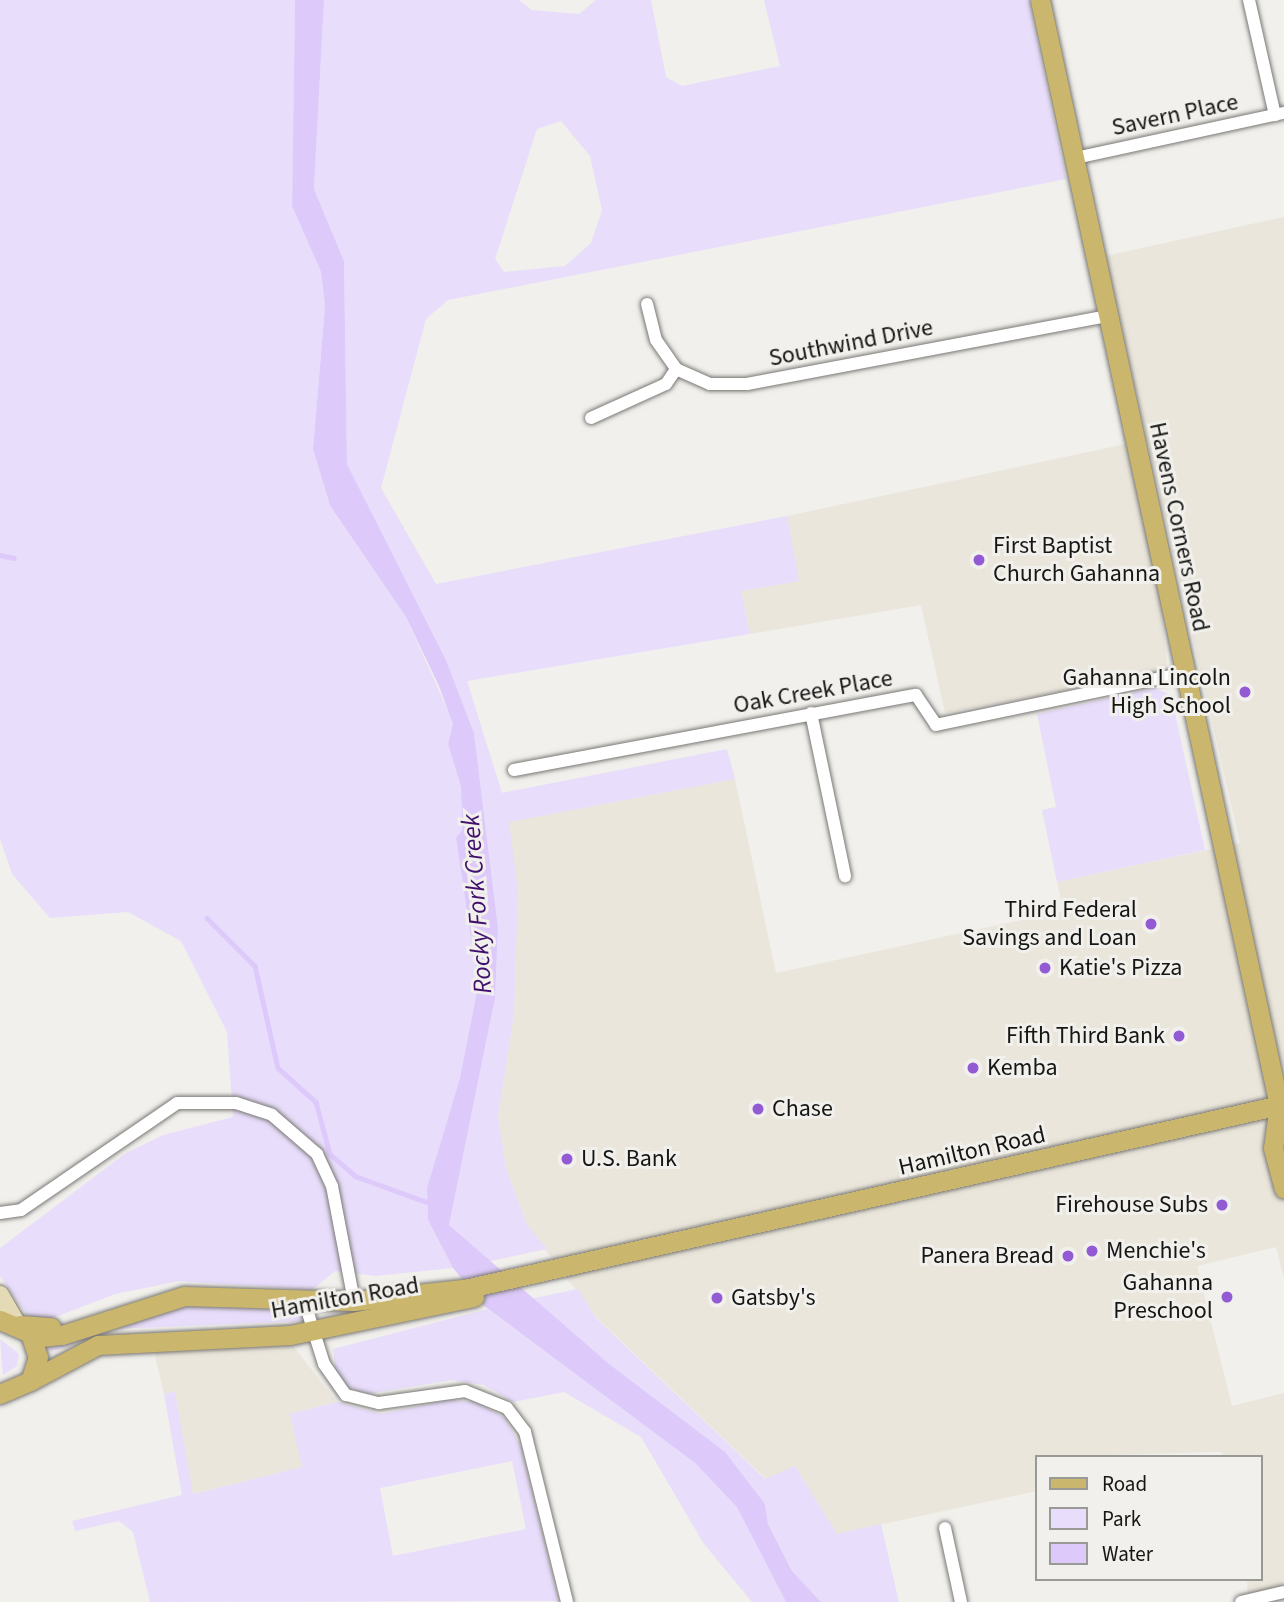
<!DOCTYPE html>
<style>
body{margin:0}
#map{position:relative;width:1284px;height:1602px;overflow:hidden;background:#f1f0ec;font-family:"Source Sans 3",sans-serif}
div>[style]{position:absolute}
.built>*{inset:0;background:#eae6db}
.green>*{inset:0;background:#e8ddfb}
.water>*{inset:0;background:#ddcafb}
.stream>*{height:4.5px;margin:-2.25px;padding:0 2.25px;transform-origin:2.25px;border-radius:2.25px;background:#ddcafb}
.roads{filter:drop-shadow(0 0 2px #7a7875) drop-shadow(0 0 2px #7a7875)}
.minor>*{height:12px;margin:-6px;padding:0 6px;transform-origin:6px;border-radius:6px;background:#fff}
.secondary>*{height:18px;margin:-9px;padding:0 9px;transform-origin:9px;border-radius:9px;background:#e5dab6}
.primary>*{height:19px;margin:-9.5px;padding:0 9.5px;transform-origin:9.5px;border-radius:9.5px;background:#cbb66d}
.dots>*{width:19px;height:19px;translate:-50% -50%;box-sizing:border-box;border:4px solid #f1f0ec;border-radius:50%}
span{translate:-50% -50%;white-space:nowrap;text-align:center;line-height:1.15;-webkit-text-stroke:6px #f1f0ec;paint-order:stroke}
.street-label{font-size:24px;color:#161615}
.poi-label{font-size:24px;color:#161615}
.left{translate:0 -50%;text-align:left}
.right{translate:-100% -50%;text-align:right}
.water-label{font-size:26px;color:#410f6c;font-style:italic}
.legend{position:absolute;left:1035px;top:1455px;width:228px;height:126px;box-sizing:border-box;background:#f1f0ec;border:2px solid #999996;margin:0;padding:9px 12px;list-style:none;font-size:21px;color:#161615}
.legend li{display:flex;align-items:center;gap:14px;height:35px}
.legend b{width:35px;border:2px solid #999996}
</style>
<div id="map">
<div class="built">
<div style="clip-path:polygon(1284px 217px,1284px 1278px,1276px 1247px,1197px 1266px,1232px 1406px,1284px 1393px,1284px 1602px,1248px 1602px,1247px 1579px,1261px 1579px,1261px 1457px,1223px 1457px,1222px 1452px,1037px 1457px,1037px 1491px,837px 1534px,795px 1466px,766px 1479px,596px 1317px,527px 1225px,506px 1168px,498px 1117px,514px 1014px,518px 890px,508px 822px,735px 779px,776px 973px,1063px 911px,1057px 882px,1240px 843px,1105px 256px)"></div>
<div style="clip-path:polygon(1126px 444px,1161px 602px,1167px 665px,1154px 674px,945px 713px,921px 605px,750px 634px,741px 591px,798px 581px,787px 516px)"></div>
<div style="clip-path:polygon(290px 1342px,337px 1402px,290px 1414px,303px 1467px,192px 1494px,175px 1392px,164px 1394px,153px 1347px)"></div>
</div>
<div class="green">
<div style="clip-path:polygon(0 0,295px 0,292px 206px,321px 272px,325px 306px,313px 449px,330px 507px,406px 617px,454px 724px,448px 744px,461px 787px,462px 830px,456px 838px,478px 986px,460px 1078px,427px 1188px,428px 1220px,453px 1268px,375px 1276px,335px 1271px,312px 1290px,179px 1281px,115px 1294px,45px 1321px,27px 1315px,0 1276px,0 1248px,126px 1153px,163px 1135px,233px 1117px,227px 1032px,181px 941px,128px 912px,50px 918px,12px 874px,0 839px)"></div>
<div style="clip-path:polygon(evenodd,324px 0,519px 0,532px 10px,579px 14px,596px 0,651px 0,666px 77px,682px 86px,780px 66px,764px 0,1029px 0,1066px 179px,448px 300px,426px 319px,381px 488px,436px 584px,787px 516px,799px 581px,741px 591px,750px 634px,467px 681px,502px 793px,727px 749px,735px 779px,509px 822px,518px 890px,514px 1014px,498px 1117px,506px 1168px,527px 1225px,547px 1249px,486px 1262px,449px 1225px,495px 998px,498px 928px,474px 733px,446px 660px,347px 464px,344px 261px,314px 189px,324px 0,561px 121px,590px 156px,602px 210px,591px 243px,565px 266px,504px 272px,495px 259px,537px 129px,561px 121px)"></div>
<div style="clip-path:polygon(1154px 688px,1171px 695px,1205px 850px,1057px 882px,1042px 810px,1056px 807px,1037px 714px)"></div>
<div style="clip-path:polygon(578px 1289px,596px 1318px,765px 1479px,795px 1466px,837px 1534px,881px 1524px,899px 1602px,821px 1602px,792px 1571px,768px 1524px,765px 1504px,530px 1299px)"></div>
<div style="clip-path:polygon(163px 1301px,289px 1303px,305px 1321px,113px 1329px,51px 1352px,46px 1339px)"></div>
<div style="clip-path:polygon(488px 1309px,695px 1463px,738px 1507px,786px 1602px,752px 1602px,704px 1544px,641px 1437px,564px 1392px,513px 1402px,484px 1385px,452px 1380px,367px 1394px,346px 1386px,336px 1373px,333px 1349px)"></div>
<div style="clip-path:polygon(0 1339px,19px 1354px,17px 1366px,3px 1375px)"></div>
<div style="clip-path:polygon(evenodd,175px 1392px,193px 1494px,302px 1467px,290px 1414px,337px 1402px,381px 1414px,447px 1400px,476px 1402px,505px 1418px,521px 1447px,559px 1601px,150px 1602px,133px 1532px,119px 1521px,75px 1531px,72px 1521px,182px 1495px,164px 1394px,175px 1392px,512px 1461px,526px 1529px,393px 1556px,380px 1488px,512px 1461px)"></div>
</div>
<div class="water">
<div style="clip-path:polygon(295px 0,324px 0,314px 189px,344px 261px,347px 464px,446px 660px,474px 733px,498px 928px,495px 998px,449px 1225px,609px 1364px,725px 1452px,765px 1504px,768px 1524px,792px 1571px,821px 1602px,786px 1602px,737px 1507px,695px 1463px,483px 1305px,453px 1268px,428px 1220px,427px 1188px,460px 1078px,478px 986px,456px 838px,462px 830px,461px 787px,448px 744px,453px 724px,439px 686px,406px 617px,330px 506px,313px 449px,325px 306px,321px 272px,292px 206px)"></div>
</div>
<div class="stream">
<div style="left:0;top:555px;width:14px;rotate:12deg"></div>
<div style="left:207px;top:918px;width:68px;rotate:45deg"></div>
<div style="left:255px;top:966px;width:105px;rotate:77.3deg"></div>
<div style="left:278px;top:1068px;width:51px;rotate:41.8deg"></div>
<div style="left:316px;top:1102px;width:54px;rotate:74.9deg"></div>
<div style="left:330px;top:1154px;width:33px;rotate:41deg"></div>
<div style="left:355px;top:1176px;width:77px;rotate:19.9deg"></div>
</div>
<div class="roads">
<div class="minor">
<div style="left:1249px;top:0;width:118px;rotate:77.3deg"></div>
<div style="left:1075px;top:158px;width:214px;rotate:-12.2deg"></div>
<div style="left:647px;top:304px;width:37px;rotate:76deg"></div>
<div style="left:656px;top:340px;width:35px;rotate:55deg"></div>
<div style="left:676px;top:369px;width:37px;rotate:24deg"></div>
<div style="left:710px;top:384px;width:37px"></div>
<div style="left:747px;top:384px;width:366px;rotate:-10.7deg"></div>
<div style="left:591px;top:418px;width:82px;rotate:-24.4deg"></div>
<div style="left:666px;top:384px;width:18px;rotate:-56deg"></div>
<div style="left:811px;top:713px;width:167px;rotate:78.2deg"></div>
<div style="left:514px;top:770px;width:409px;rotate:-10.6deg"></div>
<div style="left:916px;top:695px;width:36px;rotate:56deg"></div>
<div style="left:936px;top:725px;width:254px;rotate:-11.8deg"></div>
<div style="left:0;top:1213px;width:21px;rotate:-8deg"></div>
<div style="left:21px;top:1210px;width:189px;rotate:-34.4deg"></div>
<div style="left:177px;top:1103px;width:59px"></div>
<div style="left:236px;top:1103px;width:38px;rotate:18deg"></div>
<div style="left:272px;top:1115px;width:60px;rotate:40.9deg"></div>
<div style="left:317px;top:1154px;width:35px;rotate:65deg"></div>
<div style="left:332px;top:1186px;width:117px;rotate:79.2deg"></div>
<div style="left:303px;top:1297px;width:70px;rotate:72.6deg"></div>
<div style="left:324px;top:1364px;width:38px;rotate:55deg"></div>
<div style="left:346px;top:1395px;width:34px;rotate:14deg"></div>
<div style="left:379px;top:1403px;width:87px;rotate:-7.9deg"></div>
<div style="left:465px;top:1391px;width:45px;rotate:22deg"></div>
<div style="left:507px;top:1408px;width:30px;rotate:53deg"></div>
<div style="left:525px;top:1432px;width:175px;rotate:76.1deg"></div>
<div style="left:945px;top:1528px;width:76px;rotate:77.8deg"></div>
<div style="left:1241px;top:1602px;width:44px;rotate:-13.1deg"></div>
</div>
<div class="secondary">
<div style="left:0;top:1295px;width:32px;rotate:60deg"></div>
</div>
<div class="primary">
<div style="left:1040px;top:0;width:1131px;rotate:77.8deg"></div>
<div style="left:1279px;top:1105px;width:43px;rotate:97.9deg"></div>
<div style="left:1273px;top:1148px;width:42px;rotate:75deg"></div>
<div style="left:0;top:1320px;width:33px;rotate:23deg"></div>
<div style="left:30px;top:1333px;width:25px;rotate:72deg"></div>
<div style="left:38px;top:1357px;width:25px;rotate:108deg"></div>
<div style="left:30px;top:1381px;width:33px;rotate:157deg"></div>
<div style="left:20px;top:1325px;width:31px;rotate:4deg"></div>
<div style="left:32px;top:1338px;width:30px;rotate:-6deg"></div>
<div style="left:62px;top:1335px;width:128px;rotate:-17.7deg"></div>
<div style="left:184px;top:1296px;width:170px;rotate:1.7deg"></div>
<div style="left:354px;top:1301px;width:116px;rotate:-6.4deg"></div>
<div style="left:469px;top:1288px;width:836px;rotate:-12.72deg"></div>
<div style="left:30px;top:1381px;width:77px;rotate:-27.9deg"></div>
<div style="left:98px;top:1345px;width:192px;rotate:-3deg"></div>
<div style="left:290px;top:1335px;width:188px;rotate:-11.7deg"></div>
</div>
</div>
<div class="dots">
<div style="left:979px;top:560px;background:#935bd3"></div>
<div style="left:1245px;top:692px;background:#935bd3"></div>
<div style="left:1151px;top:924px;background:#935bd3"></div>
<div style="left:1045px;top:968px;background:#935bd3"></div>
<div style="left:1179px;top:1036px;background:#935bd3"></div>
<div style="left:973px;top:1068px;background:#935bd3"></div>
<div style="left:758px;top:1109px;background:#935bd3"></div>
<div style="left:567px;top:1159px;background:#935bd3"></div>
<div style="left:1222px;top:1205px;background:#935bd3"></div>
<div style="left:1092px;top:1251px;background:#935bd3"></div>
<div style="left:1068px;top:1256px;background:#935bd3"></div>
<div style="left:1227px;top:1297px;background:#935bd3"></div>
<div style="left:717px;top:1298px;background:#935bd3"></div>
</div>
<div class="street-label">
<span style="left:1175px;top:115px;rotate:-12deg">Savern Place</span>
<span style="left:851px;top:343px;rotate:-11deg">Southwind Drive</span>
<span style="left:1179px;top:527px;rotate:78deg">Havens Corners Road</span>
<span style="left:813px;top:692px;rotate:-10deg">Oak Creek Place</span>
<span style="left:972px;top:1151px;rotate:-13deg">Hamilton Road</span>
<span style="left:345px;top:1298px;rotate:-10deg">Hamilton Road</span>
</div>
<div class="poi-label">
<span class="left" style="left:993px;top:560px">First Baptist<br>Church Gahanna</span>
<span class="right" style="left:1231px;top:692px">Gahanna Lincoln<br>High School</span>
<span class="right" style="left:1137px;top:924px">Third Federal<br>Savings and Loan</span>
<span class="left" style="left:1059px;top:968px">Katie's Pizza</span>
<span class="right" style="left:1165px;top:1036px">Fifth Third Bank</span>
<span class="left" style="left:987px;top:1068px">Kemba</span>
<span class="left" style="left:772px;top:1109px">Chase</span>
<span class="left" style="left:581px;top:1159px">U.S. Bank</span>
<span class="right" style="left:1208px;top:1205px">Firehouse Subs</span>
<span class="left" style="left:1106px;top:1251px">Menchie's</span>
<span class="right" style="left:1054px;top:1256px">Panera Bread</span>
<span class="right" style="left:1213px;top:1297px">Gahanna<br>Preschool</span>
<span class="left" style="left:731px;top:1298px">Gatsby's</span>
</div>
<div class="water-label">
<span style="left:477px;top:904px;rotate:-94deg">Rocky Fork Creek</span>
</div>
<ul class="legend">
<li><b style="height:9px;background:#cbb66d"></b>Road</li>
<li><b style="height:19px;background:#e8ddfb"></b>Park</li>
<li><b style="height:19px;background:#ddcafb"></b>Water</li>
</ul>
</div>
